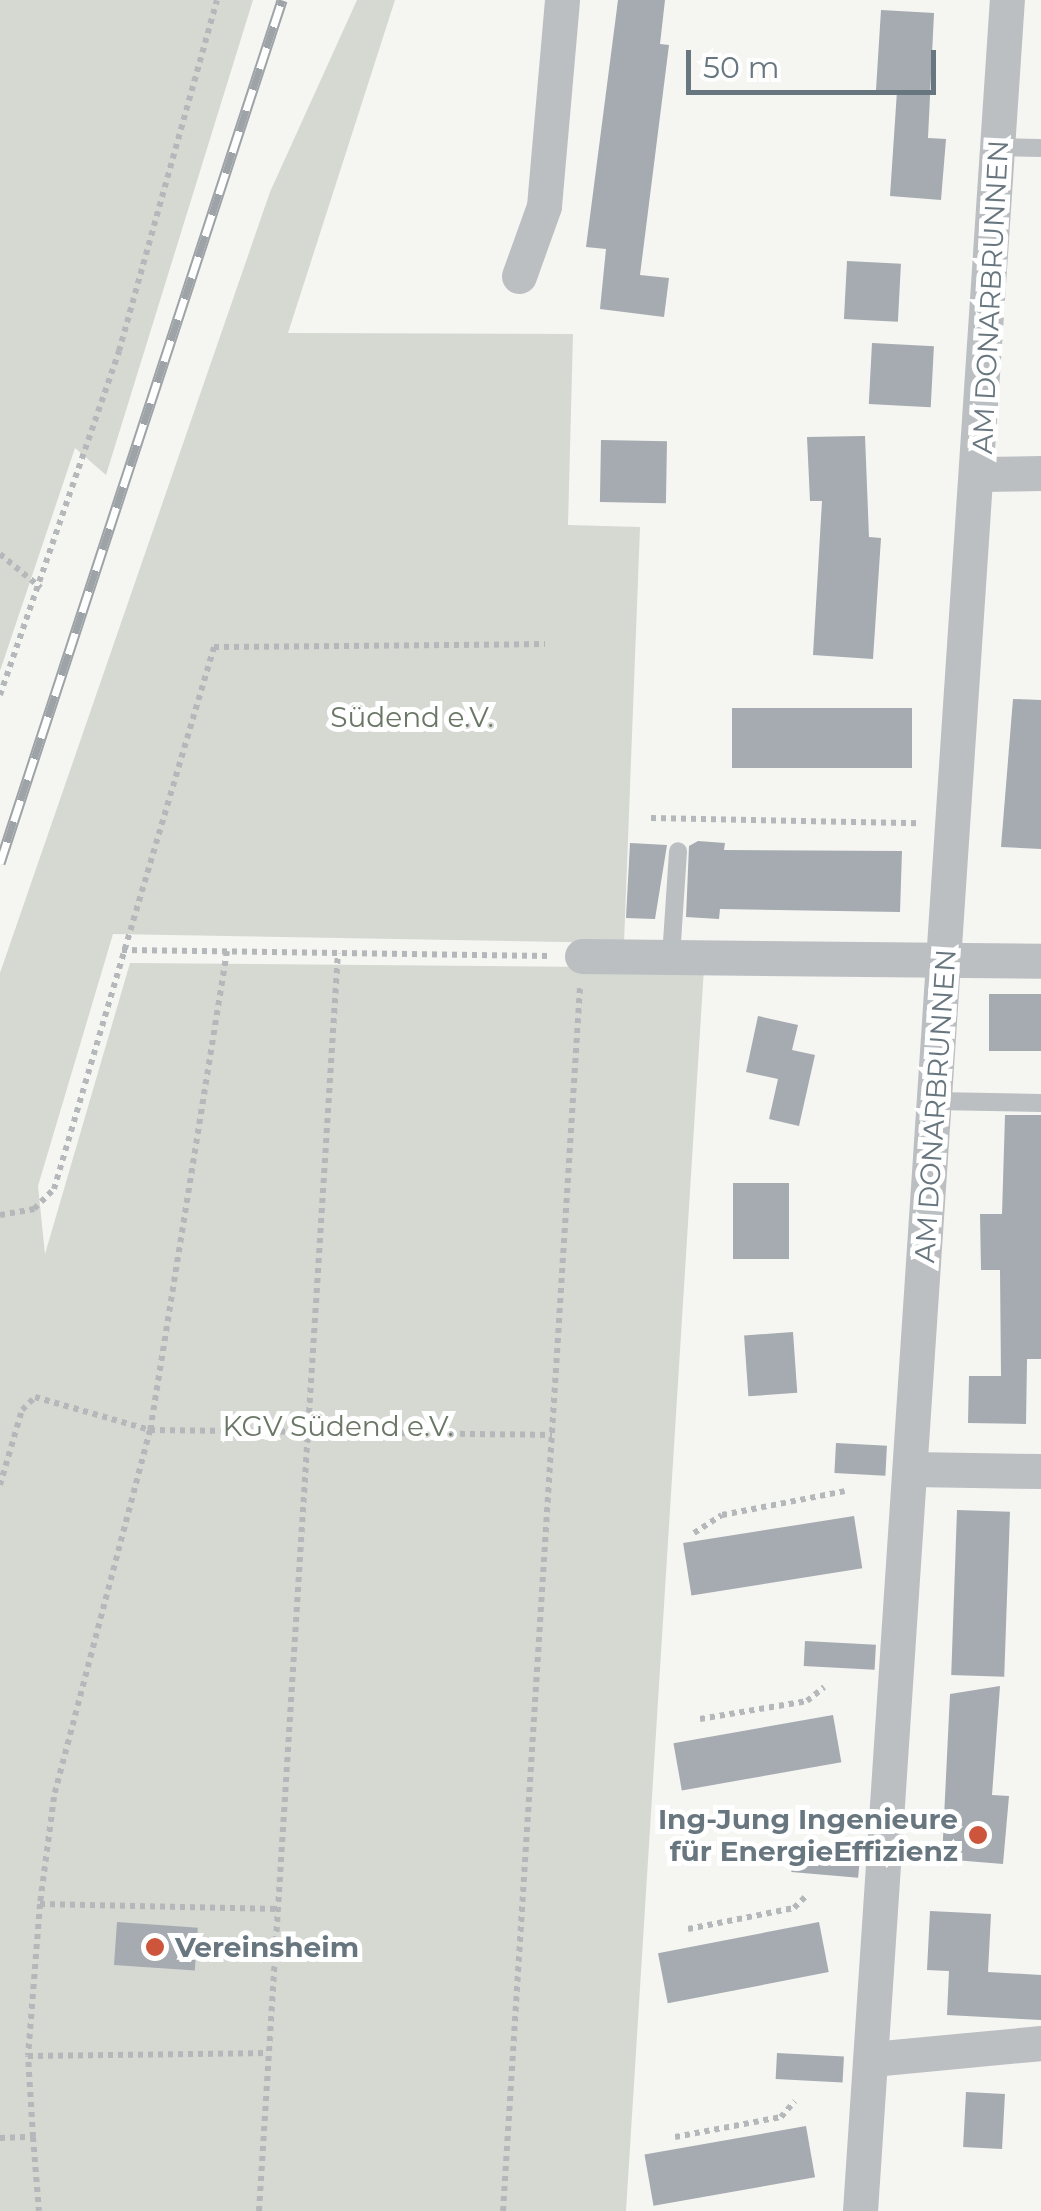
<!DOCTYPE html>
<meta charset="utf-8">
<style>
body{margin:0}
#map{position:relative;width:1041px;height:2211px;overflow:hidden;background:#f5f5f2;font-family:Montserrat,sans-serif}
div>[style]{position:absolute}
.green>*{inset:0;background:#d5d9d2}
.building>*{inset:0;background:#a5abb0;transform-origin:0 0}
.path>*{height:6px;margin-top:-3px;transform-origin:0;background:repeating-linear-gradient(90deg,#b5b8ba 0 5px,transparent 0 10px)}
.lane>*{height:18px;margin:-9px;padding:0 9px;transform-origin:9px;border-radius:9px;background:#bbbfc2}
.street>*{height:35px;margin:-17.5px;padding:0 17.5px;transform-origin:17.5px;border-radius:17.5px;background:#bbbfc2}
.rail>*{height:11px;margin-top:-5.5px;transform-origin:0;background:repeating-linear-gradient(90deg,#fff 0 22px,#9da3a7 0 44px);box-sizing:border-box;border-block:2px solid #9da3a7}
.dots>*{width:28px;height:28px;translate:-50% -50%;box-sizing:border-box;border:5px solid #fff;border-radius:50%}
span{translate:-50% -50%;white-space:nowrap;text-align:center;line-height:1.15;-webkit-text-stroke:10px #fff;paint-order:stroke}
.street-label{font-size:28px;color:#68767f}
.park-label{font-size:28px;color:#6a7766}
.poi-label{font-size:28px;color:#68767f;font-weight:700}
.right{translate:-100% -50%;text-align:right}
.left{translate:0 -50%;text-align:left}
.scale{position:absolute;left:686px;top:50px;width:250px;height:45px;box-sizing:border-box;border:5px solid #68767f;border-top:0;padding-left:12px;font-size:30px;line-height:35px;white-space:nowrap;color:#68767f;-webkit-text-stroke:8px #fff;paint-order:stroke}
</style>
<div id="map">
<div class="green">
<div style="clip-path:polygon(0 0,253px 0,106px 475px,75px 448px,0 671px)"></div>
<div style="clip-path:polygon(357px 0,395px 0,288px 333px,573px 334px,568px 525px,640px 527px,624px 943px,113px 934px,38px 1186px,45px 1254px,130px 963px,704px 968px,626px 2211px,0 2211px,0 973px,270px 192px)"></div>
</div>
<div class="building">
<div style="clip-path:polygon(618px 0,665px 0,660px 44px,669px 45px,640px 275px,669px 278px,664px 317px,600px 309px,606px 249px,586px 247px)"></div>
<div style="clip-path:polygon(881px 10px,934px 13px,928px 138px,946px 139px,941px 200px,890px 196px,897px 91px,876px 90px)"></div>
<div style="left:847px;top:261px;width:54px;height:58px;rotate:3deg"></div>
<div style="left:872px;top:343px;width:62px;height:61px;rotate:3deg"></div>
<div style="clip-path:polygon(865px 436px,869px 537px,881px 538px,873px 659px,813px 655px,822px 501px,810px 501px,807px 437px)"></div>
<div style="left:601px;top:440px;width:66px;height:62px;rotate:1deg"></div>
<div style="clip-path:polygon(1013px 699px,1041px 700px,1041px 849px,1001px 847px)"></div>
<div style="left:732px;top:708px;width:180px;height:60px"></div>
<div style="clip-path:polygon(698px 841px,725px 843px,724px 850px,902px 851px,900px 912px,720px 909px,719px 919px,686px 917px,689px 846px)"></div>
<div style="clip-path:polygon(630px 843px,667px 845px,655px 919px,626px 918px)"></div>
<div style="left:1041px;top:994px;width:57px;height:52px;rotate:90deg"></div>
<div style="clip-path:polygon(758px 1016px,798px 1025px,792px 1050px,815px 1055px,799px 1126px,769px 1119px,778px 1079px,746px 1072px)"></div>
<div style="clip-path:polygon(1005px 1115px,1041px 1115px,1041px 1359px,1027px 1359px,1026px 1424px,968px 1423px,969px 1376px,1001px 1376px,1000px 1270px,981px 1270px,980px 1214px,1002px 1214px)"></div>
<div style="left:733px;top:1183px;width:56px;height:76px"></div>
<div style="left:793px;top:1332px;width:61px;height:49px;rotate:86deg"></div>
<div style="left:836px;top:1443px;width:51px;height:30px;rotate:3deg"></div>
<div style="left:957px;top:1510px;width:53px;height:165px;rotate:2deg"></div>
<div style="left:854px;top:1516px;width:53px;height:173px;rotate:81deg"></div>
<div style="left:805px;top:1641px;width:71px;height:25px;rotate:3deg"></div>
<div style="clip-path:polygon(1000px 1686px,992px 1795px,1009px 1796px,1003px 1864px,942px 1859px,950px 1694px)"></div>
<div style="left:833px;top:1715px;width:48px;height:162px;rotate:80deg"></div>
<div style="left:794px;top:1842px;width:67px;height:30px;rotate:5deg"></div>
<div style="clip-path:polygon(930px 1911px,991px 1914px,988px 1972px,1041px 1975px,1041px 2020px,947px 2015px,949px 1971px,927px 1970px)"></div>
<div style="left:117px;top:1922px;width:81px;height:43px;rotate:4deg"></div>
<div style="left:819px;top:1922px;width:51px;height:164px;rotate:79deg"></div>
<div style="left:777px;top:2053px;width:67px;height:26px;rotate:3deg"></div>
<div style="left:966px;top:2092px;width:39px;height:55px;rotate:3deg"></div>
<div style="left:806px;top:2126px;width:52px;height:164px;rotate:80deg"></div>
</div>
<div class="path">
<div style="left:0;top:554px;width:53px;rotate:39.7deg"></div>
<div style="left:0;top:695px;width:364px;rotate:-70.9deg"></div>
<div style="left:119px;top:351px;width:364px;rotate:-74.4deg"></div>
<div style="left:651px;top:818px;width:269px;rotate:1.1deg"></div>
<div style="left:122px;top:950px;width:429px;rotate:0.8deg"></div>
<div style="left:227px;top:951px;width:485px;rotate:99.1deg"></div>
<div style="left:150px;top:1430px;width:379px;rotate:104.7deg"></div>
<div style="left:54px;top:1797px;width:108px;rotate:97.5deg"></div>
<div style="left:40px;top:1904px;width:236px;rotate:1.2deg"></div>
<div style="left:0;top:1215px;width:35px;rotate:-10deg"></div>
<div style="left:34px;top:1209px;width:28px;rotate:-45deg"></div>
<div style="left:54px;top:1189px;width:565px;rotate:-73.55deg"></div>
<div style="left:214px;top:647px;width:331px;rotate:-0.5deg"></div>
<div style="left:0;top:1485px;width:78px;rotate:-73.7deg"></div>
<div style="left:22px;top:1410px;width:18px;rotate:-45deg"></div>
<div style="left:35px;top:1397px;width:120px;rotate:16deg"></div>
<div style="left:150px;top:1430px;width:402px;rotate:0.7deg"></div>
<div style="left:694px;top:1533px;width:33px;rotate:-33deg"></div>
<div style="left:722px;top:1515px;width:125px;rotate:-11deg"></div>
<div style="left:700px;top:1719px;width:109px;rotate:-9.5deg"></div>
<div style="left:807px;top:1701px;width:22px;rotate:-39deg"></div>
<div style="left:40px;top:1904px;width:152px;rotate:94.5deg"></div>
<div style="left:28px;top:2056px;width:240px;rotate:-0.7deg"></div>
<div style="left:688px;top:1929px;width:108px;rotate:-11.2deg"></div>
<div style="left:794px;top:1908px;width:20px;rotate:-45deg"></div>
<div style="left:33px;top:2137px;width:74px;rotate:85.4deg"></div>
<div style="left:675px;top:2137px;width:108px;rotate:-10.7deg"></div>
<div style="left:781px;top:2117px;width:21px;rotate:-49deg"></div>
<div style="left:0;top:2138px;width:33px;rotate:-2deg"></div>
<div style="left:33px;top:2137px;width:81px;rotate:-93.5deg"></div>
<div style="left:259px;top:2211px;width:1260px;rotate:-86.41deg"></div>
<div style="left:503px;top:2211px;width:1226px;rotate:-86.4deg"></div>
</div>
<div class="lane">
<div style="left:998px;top:147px;width:43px;rotate:1.3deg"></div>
<div style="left:671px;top:957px;width:106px;rotate:-86.2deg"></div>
<div style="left:935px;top:1101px;width:106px;rotate:1.1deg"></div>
</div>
<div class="street">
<div style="left:519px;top:276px;width:74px;rotate:-70.3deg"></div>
<div style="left:544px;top:206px;width:207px;rotate:-85deg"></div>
<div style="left:979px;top:474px;width:62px;rotate:-0.9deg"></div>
<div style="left:582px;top:956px;width:459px;rotate:0.6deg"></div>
<div style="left:911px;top:1469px;width:130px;rotate:0.9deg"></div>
<div style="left:872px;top:2059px;width:170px;rotate:-5.4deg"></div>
<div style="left:860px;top:2211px;width:2216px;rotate:-86.2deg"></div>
</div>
<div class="rail">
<div style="left:0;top:863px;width:908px;rotate:-71.9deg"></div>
</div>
<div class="dots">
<div style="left:978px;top:1835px;background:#cc553b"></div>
<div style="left:155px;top:1947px;background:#cc553b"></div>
</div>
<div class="street-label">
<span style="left:990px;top:297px;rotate:-87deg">AM DONARBRUNNEN</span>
<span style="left:935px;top:1106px;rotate:-86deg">AM DONARBRUNNEN</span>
</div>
<div class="park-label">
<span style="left:412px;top:717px">Südend e.V.</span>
<span style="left:338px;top:1426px">KGV Südend e.V.</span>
</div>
<div class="poi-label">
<span class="right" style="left:958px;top:1835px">Ing-Jung Ingenieure<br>für EnergieEffizienz</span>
<span class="left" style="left:175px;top:1947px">Vereinsheim</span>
</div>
<div class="scale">50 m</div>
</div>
